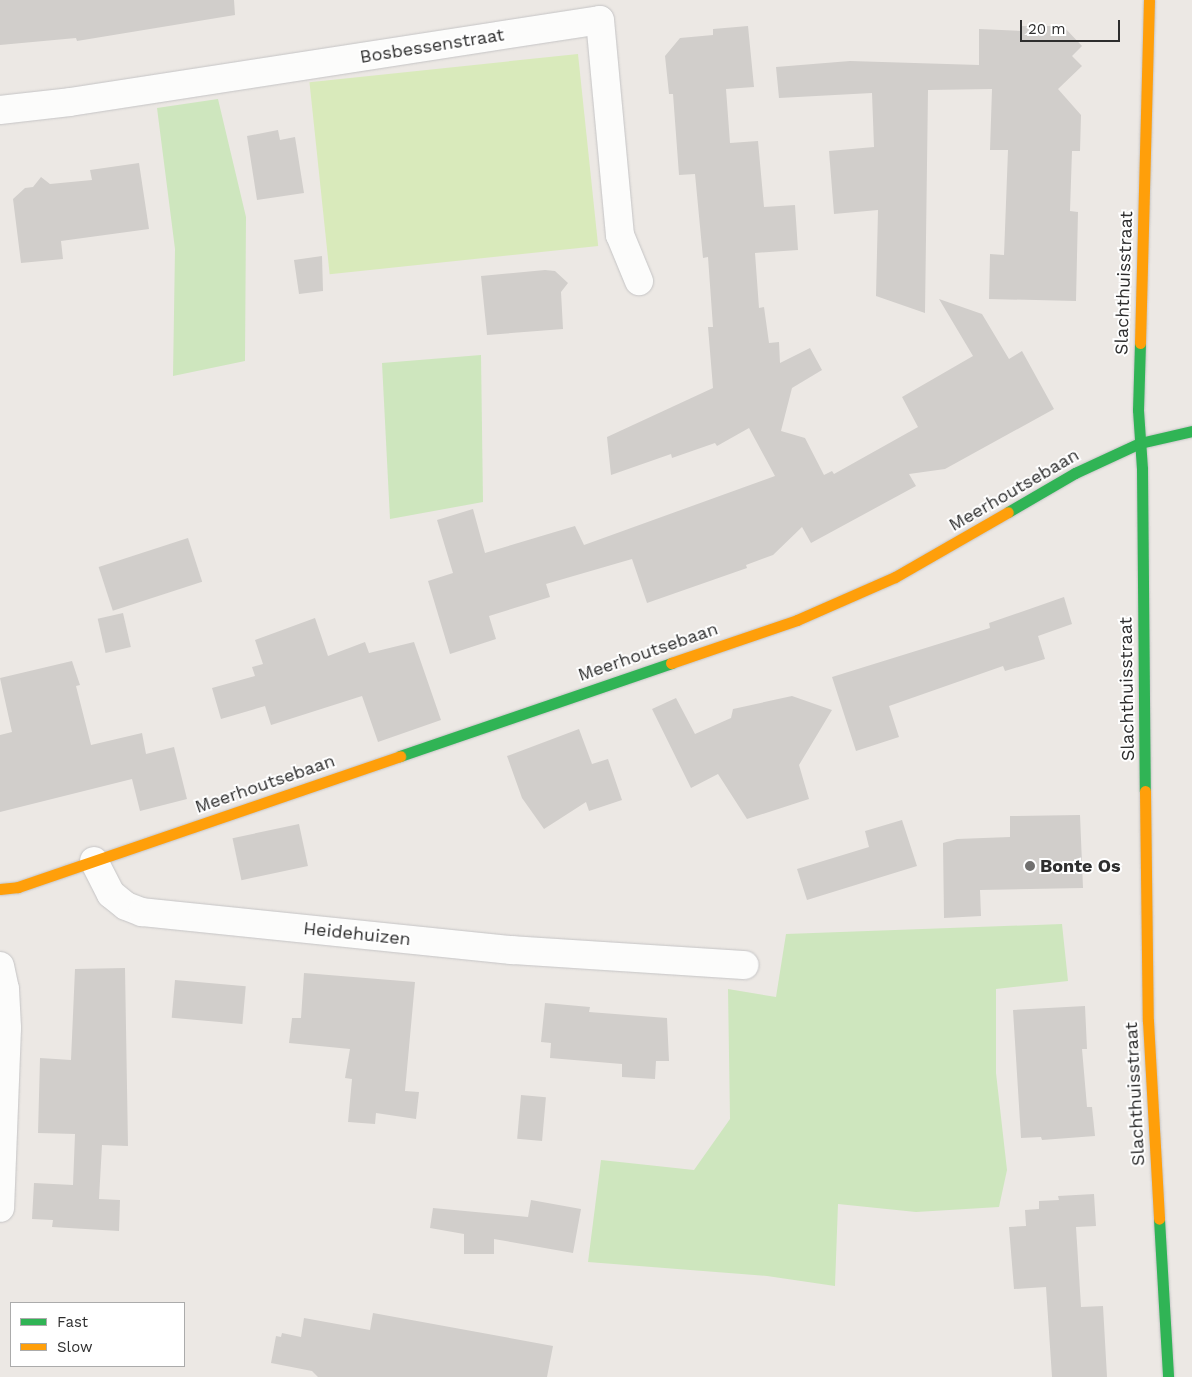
<!DOCTYPE html>
<style>
body{margin:0}
#map{position:relative;width:1192px;height:1377px;overflow:hidden;background:#ece8e4;font-family:"Work Sans",sans-serif}
div>[style]{position:absolute}
.green>*{inset:0;background:#cee6be}
.pitch>*{inset:0;background:#d9eabb;transform-origin:0 0}
.building>*{inset:0;background:#d1cecb;transform-origin:0 0}
.roads{filter:drop-shadow(0 0 1px #c5c4c5) drop-shadow(0 0 1px #c5c4c5)}
.street>*{height:28px;margin:-14px;padding:0 14px;transform-origin:14px;border-radius:14px;background:#fcfcfb}
.fast>*{height:11px;margin:-5.5px;padding:0 5.5px;transform-origin:5.5px;border-radius:5.5px;background:#30b455}
.slow>*{height:11px;margin:-5.5px;padding:0 5.5px;transform-origin:5.5px;border-radius:5.5px;background:#ff9f0a}
.dots>*{width:14px;height:14px;translate:-50% -50%;box-sizing:border-box;border:2px solid #fff;border-radius:50%}
span{translate:-50% -50%;white-space:nowrap;text-align:center;line-height:1.15;-webkit-text-stroke:4px #fff;paint-order:stroke}
.street-label{font-size:18px;color:#2e2e2e}
.poi-label{font-size:18px;color:#2e2e2e;font-weight:700}
.left{translate:0 -50%;text-align:left}
.legend{position:absolute;left:10px;top:1302px;width:175px;height:65px;box-sizing:border-box;background:#fff;border:1px solid #ababab;margin:0;padding:6px 9px;list-style:none;font-size:15px;color:#2e2e2e}
.legend li{display:flex;align-items:center;gap:10px;height:25px}
.legend b{width:25px;border:1px solid #ababab}
.scale{position:absolute;left:1020px;top:20px;width:100px;height:22px;box-sizing:border-box;border:2px solid #2e2e2e;border-top:0;padding-left:6px;font-size:15px;line-height:18px;white-space:nowrap;color:#2e2e2e;-webkit-text-stroke:4px #fff;paint-order:stroke}
</style>
<div id="map">
<div class="green">
<div style="clip-path:polygon(218px 99px,246px 217px,245px 361px,173px 376px,175px 249px,157px 108px)"></div>
<div style="clip-path:polygon(481px 355px,483px 502px,390px 519px,382px 363px)"></div>
<div style="clip-path:polygon(1062px 924px,1068px 981px,996px 989px,996px 1073px,1007px 1170px,999px 1207px,916px 1212px,838px 1204px,835px 1286px,767px 1276px,588px 1262px,601px 1160px,694px 1170px,730px 1119px,728px 989px,776px 997px,786px 934px)"></div>
</div>
<div class="pitch">
<div style="left:578px;top:54px;width:193px;height:270px;rotate:84deg"></div>
</div>
<div class="building">
<div style="clip-path:polygon(0 0,234px 0,235px 15px,77px 41px,76px 38px,0 45px)"></div>
<div style="clip-path:polygon(748px 26px,754px 87px,726px 89px,730px 143px,758px 141px,764px 207px,795px 205px,798px 250px,755px 253px,759px 308px,764px 307px,769px 343px,779px 342px,780px 363px,810px 348px,822px 370px,792px 388px,781px 431px,805px 438px,824px 475px,832px 471px,834px 474px,918px 427px,902px 397px,973px 356px,939px 299px,982px 314px,1009px 359px,1022px 351px,1054px 409px,945px 469px,909px 474px,916px 486px,811px 543px,802px 527px,773px 555px,746px 565px,747px 568px,647px 603px,632px 559px,546px 584px,550px 597px,489px 616px,496px 639px,450px 654px,428px 581px,453px 573px,437px 520px,473px 509px,485px 553px,575px 526px,584px 545px,775px 476px,749px 428px,717px 446px,715px 443px,672px 458px,671px 454px,611px 475px,607px 437px,713px 388px,708px 327px,713px 327px,708px 257px,703px 258px,695px 174px,679px 175px,673px 94px,669px 94px,665px 56px,680px 38px,713px 35px,713px 29px)"></div>
<div style="clip-path:polygon(1022px 26px,1063px 26px,1082px 46px,1072px 56px,1082px 66px,1058px 89px,1081px 115px,1080px 151px,1072px 151px,1070px 211px,1078px 212px,1076px 301px,989px 299px,990px 254px,1004px 255px,1008px 150px,990px 150px,992px 89px,928px 90px,925px 313px,876px 296px,878px 210px,834px 214px,829px 151px,874px 147px,872px 93px,779px 98px,776px 67px,850px 61px,979px 65px,979px 29px,1022px 31px)"></div>
<div style="clip-path:polygon(278px 130px,280px 140px,295px 137px,304px 193px,257px 200px,247px 136px)"></div>
<div style="clip-path:polygon(139px 163px,149px 229px,61px 241px,63px 259px,21px 263px,13px 199px,25px 188px,33px 187px,41px 177px,50px 184px,92px 180px,90px 170px)"></div>
<div style="clip-path:polygon(322px 256px,323px 291px,299px 294px,294px 260px)"></div>
<div style="clip-path:polygon(545px 270px,555px 271px,568px 283px,561px 292px,563px 329px,487px 335px,481px 276px)"></div>
<div style="left:188px;top:538px;width:46px;height:94px;rotate:72deg"></div>
<div style="clip-path:polygon(1064px 597px,1072px 624px,1038px 636px,1045px 659px,1005px 671px,1003px 666px,889px 706px,899px 737px,856px 751px,832px 677px,990px 628px,989px 623px)"></div>
<div style="left:123px;top:613px;width:35px;height:26px;rotate:77deg"></div>
<div style="clip-path:polygon(315px 618px,328px 656px,365px 642px,369px 653px,414px 642px,441px 720px,378px 742px,362px 696px,271px 725px,265px 706px,221px 719px,212px 688px,255px 676px,252px 667px,263px 664px,255px 640px)"></div>
<div style="clip-path:polygon(72px 661px,80px 685px,76px 686px,91px 745px,142px 733px,146px 754px,174px 747px,187px 799px,140px 811px,132px 779px,0 812px,0 735px,12px 732px,0 678px)"></div>
<div style="clip-path:polygon(792px 696px,832px 710px,799px 765px,809px 799px,747px 819px,718px 774px,691px 788px,652px 709px,676px 698px,695px 734px,731px 718px,733px 709px)"></div>
<div style="clip-path:polygon(579px 729px,592px 764px,608px 759px,622px 800px,589px 811px,586px 802px,544px 829px,522px 798px,507px 756px)"></div>
<div style="clip-path:polygon(1080px 815px,1083px 888px,980px 890px,981px 916px,944px 918px,943px 843px,957px 839px,1010px 837px,1010px 816px)"></div>
<div style="clip-path:polygon(902px 820px,917px 866px,807px 900px,797px 869px,869px 847px,865px 831px)"></div>
<div style="left:299px;top:824px;width:43px;height:68px;rotate:78deg"></div>
<div style="clip-path:polygon(125px 968px,128px 1146px,102px 1145px,99px 1199px,120px 1200px,119px 1231px,52px 1227px,53px 1220px,32px 1219px,34px 1183px,73px 1185px,75px 1134px,38px 1133px,40px 1058px,71px 1060px,75px 969px)"></div>
<div style="clip-path:polygon(304px 973px,415px 982px,405px 1091px,419px 1092px,416px 1119px,376px 1113px,375px 1124px,348px 1122px,352px 1079px,345px 1078px,350px 1049px,289px 1043px,292px 1018px,301px 1018px)"></div>
<div style="left:175px;top:980px;width:71px;height:38px;rotate:5deg"></div>
<div style="clip-path:polygon(545px 1003px,590px 1007px,589px 1012px,667px 1018px,669px 1061px,656px 1061px,655px 1079px,622px 1077px,622px 1064px,550px 1058px,551px 1043px,541px 1042px)"></div>
<div style="clip-path:polygon(1085px 1006px,1087px 1049px,1082px 1049px,1087px 1107px,1092px 1107px,1095px 1136px,1042px 1140px,1041px 1137px,1021px 1138px,1013px 1010px)"></div>
<div style="left:521px;top:1095px;width:25px;height:44px;rotate:5deg"></div>
<div style="clip-path:polygon(1094px 1194px,1096px 1226px,1076px 1227px,1081px 1307px,1103px 1306px,1107px 1377px,1052px 1377px,1046px 1287px,1014px 1289px,1009px 1227px,1026px 1226px,1025px 1210px,1039px 1209px,1039px 1201px,1059px 1200px,1058px 1196px)"></div>
<div style="clip-path:polygon(531px 1200px,581px 1209px,573px 1253px,494px 1239px,494px 1254px,464px 1254px,464px 1234px,430px 1228px,433px 1208px,528px 1217px)"></div>
<div style="clip-path:polygon(373px 1313px,553px 1346px,547px 1377px,318px 1377px,312px 1371px,271px 1363px,276px 1336px,281px 1337px,282px 1333px,301px 1337px,304px 1318px,370px 1330px)"></div>
</div>
<div class="roads">
<div class="street">
<div style="left:0;top:110px;width:70px;rotate:-6.5deg"></div>
<div style="left:70px;top:102px;width:536px;rotate:-8.79deg"></div>
<div style="left:600px;top:20px;width:216px;rotate:84.7deg"></div>
<div style="left:620px;top:235px;width:50px;rotate:67.6deg"></div>
<div style="left:94px;top:861px;width:37px;rotate:63deg"></div>
<div style="left:111px;top:894px;width:19px;rotate:39deg"></div>
<div style="left:126px;top:906px;width:17px;rotate:21deg"></div>
<div style="left:142px;top:912px;width:372px;rotate:5.9deg"></div>
<div style="left:512px;top:950px;width:233px;rotate:3.7deg"></div>
<div style="left:0;top:966px;width:24px;rotate:78deg"></div>
<div style="left:5px;top:989px;width:39px;rotate:87deg"></div>
<div style="left:7px;top:1028px;width:180px;rotate:92.2deg"></div>
</div>
<div class="fast">
<div style="left:1140px;top:343px;width:67px;rotate:91.7deg"></div>
<div style="left:1138px;top:410px;width:59px;rotate:86.1deg"></div>
<div style="left:1142px;top:469px;width:322px;rotate:89.5deg"></div>
<div style="left:1008px;top:512px;width:78px;rotate:-30.2deg"></div>
<div style="left:1075px;top:473px;width:72px;rotate:-24.8deg"></div>
<div style="left:1140px;top:443px;width:53px;rotate:-13deg"></div>
<div style="left:400px;top:756px;width:287px;rotate:-18.9deg"></div>
<div style="left:1159px;top:1219px;width:158px;rotate:86.7deg"></div>
</div>
<div class="slow">
<div style="left:1140px;top:343px;width:343px;rotate:-88.5deg"></div>
<div style="left:671px;top:663px;width:133px;rotate:-18.8deg"></div>
<div style="left:797px;top:620px;width:107px;rotate:-23.7deg"></div>
<div style="left:895px;top:577px;width:130px;rotate:-29.9deg"></div>
<div style="left:1145px;top:791px;width:230px;rotate:89.3deg"></div>
<div style="left:1148px;top:1021px;width:198px;rotate:86.8deg"></div>
<div style="left:0;top:889px;width:18px;rotate:-6deg"></div>
<div style="left:18px;top:887px;width:404px;rotate:-18.9deg"></div>
</div>
</div>
<div class="dots">
<div style="left:1030px;top:866px;background:#706f6e"></div>
</div>
<div class="street-label">
<span style="left:432px;top:46px;rotate:-9deg">Bosbessenstraat</span>
<span style="left:1124px;top:283px;rotate:-88deg">Slachthuisstraat</span>
<span style="left:1014px;top:490px;rotate:-30deg">Meerhoutsebaan</span>
<span style="left:648px;top:652px;rotate:-19deg">Meerhoutsebaan</span>
<span style="left:1127px;top:689px;rotate:-91deg">Slachthuisstraat</span>
<span style="left:265px;top:784px;rotate:-19deg">Meerhoutsebaan</span>
<span style="left:357px;top:934px;rotate:6deg">Heidehuizen</span>
<span style="left:1135px;top:1094px;rotate:-93deg">Slachthuisstraat</span>
</div>
<div class="poi-label">
<span class="left" style="left:1040px;top:866px">Bonte Os</span>
</div>
<ul class="legend">
<li><b style="height:6px;background:#30b455"></b>Fast</li>
<li><b style="height:6px;background:#ff9f0a"></b>Slow</li>
</ul>
<div class="scale">20 m</div>
</div>
